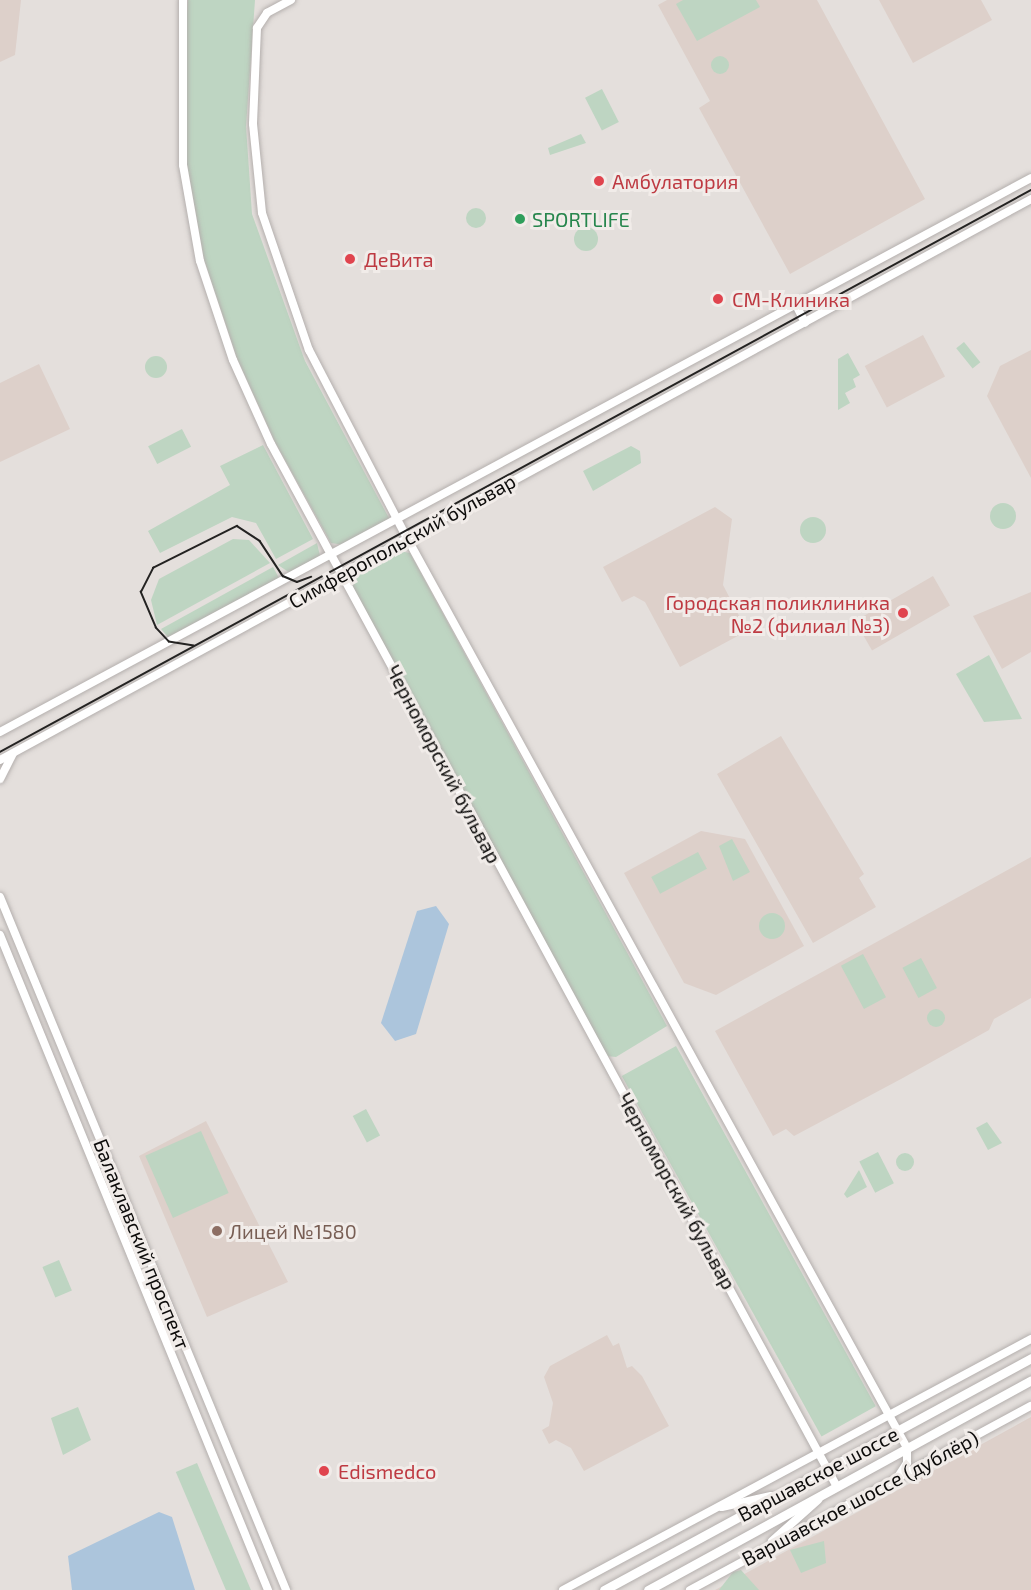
<!DOCTYPE html>
<meta charset="utf-8">
<style>
body{margin:0}
#map{position:relative;width:1031px;height:1590px;overflow:hidden;background:#e4dfdc;font-family:"Exo 2",sans-serif}
div>[style]{position:absolute}
.built>*{inset:0;background:#ddd0ca;transform-origin:0 0}
.green>*{inset:0;background:#bed5c2;transform-origin:0 0}
.round{border-radius:50%}
.water>*{inset:0;background:#acc5dc}
.roads{filter:drop-shadow(0 0 2px #b4afad) drop-shadow(0 0 2px #b4afad)}
.secondary>*{height:8px;margin:-4px;padding:0 4px;transform-origin:4px;border-radius:4px;background:#fff}
.primary>*{height:9px;margin:-4.5px;padding:0 4.5px;transform-origin:4.5px;border-radius:4.5px;background:#fff}
.tram>*{height:1.5px;margin:-0.75px;padding:0 0.75px;transform-origin:0.75px;border-radius:0.75px;background:#242322}
.dots>*{width:16px;height:16px;translate:-50% -50%;box-sizing:border-box;border:3px solid #f1ece9;border-radius:50%}
span{translate:-50% -50%;white-space:nowrap;text-align:center;line-height:1.15;-webkit-text-stroke:6px #f1ece9;paint-order:stroke}
.health-label{font-size:20px;color:#be3a42}
.left{translate:0 -50%;text-align:left}
.right{translate:-100% -50%;text-align:right}
.leisure-label{font-size:20px;color:#27864d}
.street-label{font-size:20px;color:#0d0c0b}
.education-label{font-size:20px;color:#785e54}
</style>
<div id="map">
<div class="built">
<div style="clip-path:polygon(0 0,21px 0,15px 55px,0 62px)"></div>
<div style="clip-path:polygon(667px 0,817px 0,925px 199px,790px 274px,699px 108px,710px 101px,658px 5px)"></div>
<div style="clip-path:polygon(879px 0,981px 0,992px 20px,913px 63px)"></div>
<div style="left:923px;top:335px;width:47px;height:66px;rotate:62deg"></div>
<div style="clip-path:polygon(1031px 350px,1031px 478px,987px 396px,1000px 366px)"></div>
<div style="clip-path:polygon(39px 364px,70px 429px,0 462px,0 383px)"></div>
<div style="clip-path:polygon(715px 507px,732px 519px,723px 585px,747px 631px,680px 667px,645px 602px,634px 596px,622px 602px,603px 567px)"></div>
<div style="left:933px;top:576px;width:34px;height:90px;rotate:60deg"></div>
<div style="clip-path:polygon(1031px 592px,1031px 652px,1002px 669px,973px 616px)"></div>
<div style="clip-path:polygon(781px 736px,864px 874px,859px 878px,876px 907px,813px 943px,717px 774px)"></div>
<div style="clip-path:polygon(701px 831px,745px 839px,804px 946px,716px 995px,684px 983px,624px 873px)"></div>
<div style="clip-path:polygon(1031px 857px,1031px 998px,994px 1019px,989px 1030px,901px 1079px,794px 1136px,786px 1129px,773px 1136px,715px 1031px)"></div>
<div style="clip-path:polygon(206px 1121px,288px 1282px,207px 1317px,139px 1156px)"></div>
<div style="clip-path:polygon(607px 1335px,613px 1346px,619px 1343px,627px 1368px,632px 1366px,642px 1376px,669px 1426px,584px 1471px,571px 1448px,556px 1440px,549px 1444px,542px 1430px,549px 1426px,553px 1403px,544px 1377px,550px 1366px)"></div>
<div style="clip-path:polygon(1031px 1417px,1031px 1590px,715px 1590px,953px 1460px)"></div>
</div>
<div class="green">
<div style="clip-path:polygon(188px 0,255px 0,246px 126px,252px 214px,305px 361px,390px 520px,344px 545px,331px 543px,275px 442px,237px 358px,204px 259px,187px 164px,183px 69px)"></div>
<div style="clip-path:polygon(683px 0,756px 0,760px 7px,697px 41px,676px 4px)"></div>
<div class="round" style="left:711px;top:56px;width:18px;height:18px"></div>
<div style="left:602px;top:89px;width:37px;height:19px;rotate:63deg"></div>
<div style="clip-path:polygon(581px 134px,586px 143px,550px 155px,548px 148px)"></div>
<div class="round" style="left:466px;top:208px;width:20px;height:20px"></div>
<div class="round" style="left:574px;top:227px;width:24px;height:24px"></div>
<div style="left:964px;top:342px;width:26px;height:10px;rotate:51deg"></div>
<div style="clip-path:polygon(848px 353px,860px 375px,853px 379px,856px 387px,845px 393px,850px 403px,838px 410px,838px 359px)"></div>
<div class="round" style="left:145px;top:356px;width:22px;height:22px"></div>
<div style="left:182px;top:429px;width:20px;height:38px;rotate:63deg"></div>
<div style="clip-path:polygon(263px 445px,313px 539px,276px 559px,256px 523px,232px 517px,160px 553px,148px 531px,230px 485px,220px 466px)"></div>
<div style="clip-path:polygon(631px 446px,640px 451px,641px 463px,593px 491px,583px 471px)"></div>
<div class="round" style="left:990px;top:503px;width:26px;height:26px"></div>
<div class="round" style="left:800px;top:517px;width:26px;height:26px"></div>
<div style="clip-path:polygon(233px 539px,249px 540px,270px 563px,157px 625px,151px 600px,159px 579px)"></div>
<div style="clip-path:polygon(317px 543px,320px 556px,290px 573px,278px 565px)"></div>
<div style="clip-path:polygon(399px 551px,410px 553px,667px 1026px,616px 1057px,606px 1056px,352px 588px,356px 575px)"></div>
<div style="clip-path:polygon(273px 567px,279px 578px,168px 637px,161px 629px)"></div>
<div style="clip-path:polygon(989px 655px,1022px 719px,984px 722px,956px 674px)"></div>
<div style="clip-path:polygon(732px 839px,750px 872px,733px 881px,719px 846px)"></div>
<div style="left:698px;top:852px;width:19px;height:53px;rotate:62deg"></div>
<div class="round" style="left:759px;top:913px;width:26px;height:26px"></div>
<div style="left:863px;top:954px;width:49px;height:25px;rotate:62deg"></div>
<div style="left:921px;top:958px;width:34px;height:21px;rotate:62deg"></div>
<div class="round" style="left:927px;top:1009px;width:18px;height:18px"></div>
<div style="left:676px;top:1046px;width:412px;height:62px;rotate:61deg"></div>
<div style="left:366px;top:1109px;width:30px;height:15px;rotate:62deg"></div>
<div style="clip-path:polygon(987px 1122px,1002px 1143px,988px 1150px,976px 1128px)"></div>
<div style="left:201px;top:1131px;width:68px;height:61px;rotate:66deg"></div>
<div style="left:878px;top:1152px;width:35px;height:21px;rotate:63deg"></div>
<div class="round" style="left:896px;top:1153px;width:18px;height:18px"></div>
<div style="clip-path:polygon(859px 1170px,867px 1187px,847px 1198px,844px 1194px)"></div>
<div style="left:59px;top:1260px;width:33px;height:18px;rotate:67deg"></div>
<div style="clip-path:polygon(78px 1407px,91px 1440px,63px 1455px,51px 1418px)"></div>
<div style="left:197px;top:1463px;width:138px;height:23px;rotate:67deg"></div>
<div style="clip-path:polygon(824px 1541px,826px 1563px,801px 1573px,790px 1550px)"></div>
<div style="clip-path:polygon(741px 1570px,759px 1590px,719px 1590px,733px 1572px)"></div>
</div>
<div class="water">
<div style="clip-path:polygon(436px 906px,449px 924px,416px 1034px,395px 1041px,381px 1023px,417px 911px)"></div>
<div style="clip-path:polygon(159px 1512px,172px 1517px,195px 1590px,72px 1590px,68px 1556px)"></div>
</div>
<div class="roads">
<div class="secondary">
<div style="left:183px;top:0;width:165px;rotate:90deg"></div>
<div style="left:183px;top:165px;width:97px;rotate:80deg"></div>
<div style="left:200px;top:261px;width:104px;rotate:71.6deg"></div>
<div style="left:233px;top:360px;width:92px;rotate:65.7deg"></div>
<div style="left:271px;top:444px;width:1187px;rotate:61.51deg"></div>
<div style="left:291px;top:0;width:27px;rotate:152deg"></div>
<div style="left:267px;top:13px;width:18px;rotate:124deg"></div>
<div style="left:257px;top:28px;width:96px;rotate:92.4deg"></div>
<div style="left:253px;top:124px;width:89px;rotate:84.2deg"></div>
<div style="left:262px;top:213px;width:145px;rotate:71.1deg"></div>
<div style="left:309px;top:350px;width:212px;rotate:62.5deg"></div>
<div style="left:407px;top:538px;width:1038px;rotate:61.21deg"></div>
<div style="left:907px;top:1448px;width:15px;rotate:90deg"></div>
<div style="left:907px;top:1463px;width:20px;rotate:123deg"></div>
<div style="left:795px;top:303px;width:22px;rotate:63deg"></div>
<div style="left:0;top:732px;width:1170px;rotate:-28.25deg"></div>
<div style="left:0;top:760px;width:1174px;rotate:-28.55deg"></div>
<div style="left:0;top:779px;width:28px;rotate:-63deg"></div>
<div style="left:0;top:897px;width:750px;rotate:67.57deg"></div>
<div style="left:0;top:935px;width:708px;rotate:67.75deg"></div>
<div style="left:722px;top:1507px;width:50px;rotate:-12.7deg"></div>
<div style="left:772px;top:1541px;width:62px;rotate:-41.7deg"></div>
<div style="left:563px;top:1590px;width:531px;rotate:-28.21deg"></div>
<div style="left:690px;top:1590px;width:387px;rotate:-28.4deg"></div>
</div>
<div class="primary">
<div style="left:604px;top:1590px;width:486px;rotate:-28.5deg"></div>
<div style="left:648px;top:1590px;width:437px;rotate:-28.7deg"></div>
</div>
</div>
<div class="tram">
<div style="left:194px;top:646px;width:25px;rotate:-171deg"></div>
<div style="left:169px;top:642px;width:19px;rotate:-133deg"></div>
<div style="left:156px;top:628px;width:39px;rotate:-113deg"></div>
<div style="left:141px;top:592px;width:27px;rotate:-63deg"></div>
<div style="left:153px;top:568px;width:94px;rotate:-26.6deg"></div>
<div style="left:237px;top:526px;width:27px;rotate:33deg"></div>
<div style="left:260px;top:541px;width:42px;rotate:56.7deg"></div>
<div style="left:283px;top:576px;width:15px;rotate:23deg"></div>
<div style="left:297px;top:582px;width:15px;rotate:-20deg"></div>
<div style="left:0;top:752px;width:1174px;rotate:-28.59deg"></div>
</div>
<div class="dots">
<div style="left:599px;top:181px;background:#e0444e"></div>
<div style="left:520px;top:219px;background:#2e9e5b"></div>
<div style="left:350px;top:259px;background:#e0444e"></div>
<div style="left:718px;top:299px;background:#e0444e"></div>
<div style="left:903px;top:613px;background:#e0444e"></div>
<div style="left:217px;top:1231px;background:#8d6e63"></div>
<div style="left:324px;top:1471px;background:#e0444e"></div>
</div>
<div class="health-label">
<span class="left" style="left:612px;top:181px">Амбулатория</span>
<span class="left" style="left:364px;top:259px">ДеВита</span>
<span class="left" style="left:732px;top:299px">СМ-Клиника</span>
<span class="right" style="left:890px;top:614px">Городская поликлиника<br>№2 (филиал №3)</span>
<span class="left" style="left:338px;top:1471px">Edismedco</span>
</div>
<div class="leisure-label">
<span class="left" style="left:532px;top:219px">SPORTLIFE</span>
</div>
<div class="street-label">
<span style="left:402px;top:541px;rotate:-29deg">Симферопольский бульвар</span>
<span style="left:444px;top:764px;rotate:62deg">Черноморский бульвар</span>
<span style="left:677px;top:1191px;rotate:61deg">Черноморский бульвар</span>
<span style="left:142px;top:1244px;rotate:68deg">Балаклавский проспект</span>
<span style="left:818px;top:1474px;rotate:-28deg">Варшавское шоссе</span>
<span style="left:860px;top:1498px;rotate:-28deg">Варшавское шоссе (дублёр)</span>
</div>
<div class="education-label">
<span class="left" style="left:229px;top:1231px">Лицей №1580</span>
</div>
</div>
